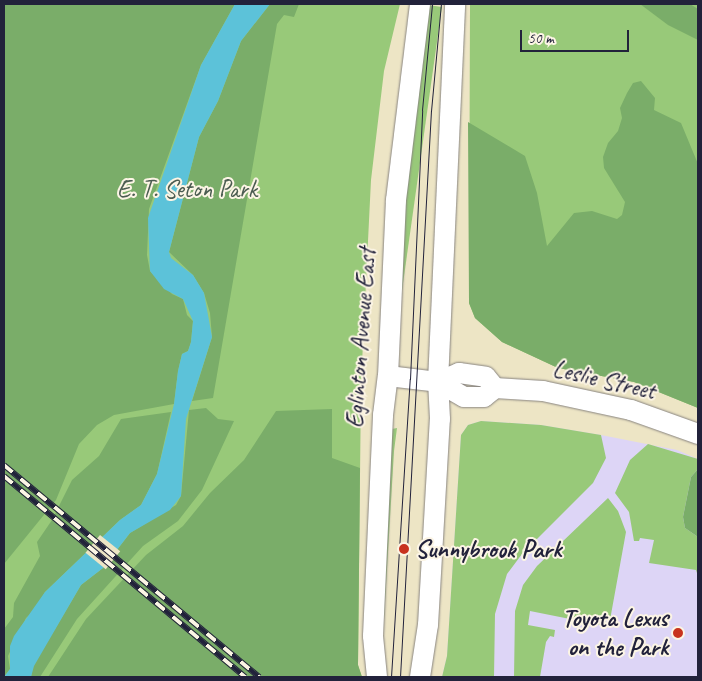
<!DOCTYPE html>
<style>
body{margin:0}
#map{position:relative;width:702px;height:681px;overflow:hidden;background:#ede5c5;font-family:Caveat,sans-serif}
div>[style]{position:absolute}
.built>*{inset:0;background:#ddd5f6}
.green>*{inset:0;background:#98c979;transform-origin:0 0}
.forest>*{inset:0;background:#7aad69}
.water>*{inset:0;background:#5cc2d9}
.pier>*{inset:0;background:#ede5c5;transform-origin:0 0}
.roads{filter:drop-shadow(0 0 1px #888480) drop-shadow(0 0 1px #888480)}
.major>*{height:20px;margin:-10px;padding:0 10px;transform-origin:10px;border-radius:10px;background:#fff}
.tram>*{height:1px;margin:-0.5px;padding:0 0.5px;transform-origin:0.5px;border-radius:0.5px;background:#22223b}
.rail>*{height:5.5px;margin-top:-2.75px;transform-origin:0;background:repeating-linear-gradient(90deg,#fcf5e5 0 11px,#22223b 0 22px);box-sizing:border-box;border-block:1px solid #22223b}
.dots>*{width:14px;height:14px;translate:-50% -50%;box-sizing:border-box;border:2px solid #fcf5e5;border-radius:50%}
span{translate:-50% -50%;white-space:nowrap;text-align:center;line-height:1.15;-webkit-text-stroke:4px #fcf5e5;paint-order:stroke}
.park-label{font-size:25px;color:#4b5c51}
.street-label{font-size:25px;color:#22223b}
.poi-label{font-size:25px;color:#22223b;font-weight:700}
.left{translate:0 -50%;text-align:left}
.right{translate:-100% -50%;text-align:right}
.frame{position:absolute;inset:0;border:5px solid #22223b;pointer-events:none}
.scale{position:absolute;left:520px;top:30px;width:109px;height:22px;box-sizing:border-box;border:2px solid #22223b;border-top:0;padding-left:6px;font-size:15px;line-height:18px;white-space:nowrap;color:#22223b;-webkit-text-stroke:4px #fcf5e5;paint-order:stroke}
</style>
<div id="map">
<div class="built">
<div style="clip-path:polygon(481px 421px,541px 425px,601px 435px,677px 450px,698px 459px,698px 677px,442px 677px,447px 656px,461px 435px,468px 425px)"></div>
</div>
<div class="green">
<div style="clip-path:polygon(4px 4px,400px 4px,384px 71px,371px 180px,361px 384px,358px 665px,362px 677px,4px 677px)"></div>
<div style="clip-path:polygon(470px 4px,698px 4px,698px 408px,634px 382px,558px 368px,502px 342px,475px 318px,469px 303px)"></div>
<div style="left:428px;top:5px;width:14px;height:331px;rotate:8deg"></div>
<div style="clip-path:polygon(481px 421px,541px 425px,601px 435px,606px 458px,593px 483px,522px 554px,507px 574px,495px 614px,494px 677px,442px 677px,447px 656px,461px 435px,468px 425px)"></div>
<div style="clip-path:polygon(397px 428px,394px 451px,383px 636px,392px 429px)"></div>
<div style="clip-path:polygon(648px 444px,698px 459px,698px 469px,691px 477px,683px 517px,685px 528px,698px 537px,698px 576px,696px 570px,649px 563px,654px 540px,640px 538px,639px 541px,634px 541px,629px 512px,615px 493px,630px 460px)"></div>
<div style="clip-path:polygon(608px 498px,618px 511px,626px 532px,610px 620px,606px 619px,605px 626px,530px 611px,528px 625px,555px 630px,554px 637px,550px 636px,546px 642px,540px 677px,514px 677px,515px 611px,523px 585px,537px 566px)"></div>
</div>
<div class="forest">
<div style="clip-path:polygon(4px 4px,235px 4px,201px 65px,149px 209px,147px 255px,150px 271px,172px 294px,183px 299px,187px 315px,193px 321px,191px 342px,188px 351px,182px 354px,178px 371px,174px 404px,114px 415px,97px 425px,79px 444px,56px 500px,4px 564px)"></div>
<div style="clip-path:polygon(270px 4px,299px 4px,294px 17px,284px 15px,277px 24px,213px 398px,192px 401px,212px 337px,210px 313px,204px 293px,193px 275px,169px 252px,199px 137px,218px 101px,241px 41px)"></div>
<div style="clip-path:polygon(640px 4px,690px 4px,698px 9px,698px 40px,668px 25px)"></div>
<div style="clip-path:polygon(641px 81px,655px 98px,654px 110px,681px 123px,698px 164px,698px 408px,634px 382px,558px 368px,502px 342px,475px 318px,469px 303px,468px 122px,525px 156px,537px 193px,547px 246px,574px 213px,592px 211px,617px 219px,622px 215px,625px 202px,604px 168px,603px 157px,608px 143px,618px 131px,622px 118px,620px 108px,627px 93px,633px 83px)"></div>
<div style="clip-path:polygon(206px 408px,218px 419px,234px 421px,202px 490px,178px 521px,143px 546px,77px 619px,40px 677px,31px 677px,33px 666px,81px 585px,103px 568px,130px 533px,176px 505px,181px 496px,189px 410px)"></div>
<div style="clip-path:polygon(332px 409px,332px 458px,360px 468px,358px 665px,362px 677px,48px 677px,86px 619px,146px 555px,183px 526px,210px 493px,244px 460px,276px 411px)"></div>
<div style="clip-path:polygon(171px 412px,157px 474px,141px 505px,120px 520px,45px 592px,35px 610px,26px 618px,8px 656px,10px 669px,4px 677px,4px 629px,13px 617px,14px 603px,40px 556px,37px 542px,52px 520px,72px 480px,99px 456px,121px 419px)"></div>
<div style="clip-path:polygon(698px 469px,698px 537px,685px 528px,683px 517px,691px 477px)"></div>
</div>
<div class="water">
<div style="clip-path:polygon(235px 4px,270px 4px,241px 41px,218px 101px,199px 137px,169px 252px,171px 258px,193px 275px,204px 293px,212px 337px,186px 419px,181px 496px,170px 510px,130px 533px,103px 568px,81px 585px,34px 666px,31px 677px,4px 677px,10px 669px,10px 646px,14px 636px,45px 592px,120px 520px,141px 505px,157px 474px,174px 404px,178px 371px,182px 354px,188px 351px,191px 342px,193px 321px,183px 299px,164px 289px,150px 271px,148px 218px,201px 65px)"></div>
</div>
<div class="pier">
<div style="left:100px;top:535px;width:26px;height:23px;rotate:39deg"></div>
</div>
<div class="roads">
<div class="major">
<div style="left:388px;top:376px;width:50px;rotate:6.8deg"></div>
<div style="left:438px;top:382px;width:30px;rotate:30deg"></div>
<div style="left:464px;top:397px;width:20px"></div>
<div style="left:484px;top:397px;width:14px;rotate:-39deg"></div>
<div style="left:495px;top:388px;width:48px;rotate:3.6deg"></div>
<div style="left:543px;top:391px;width:90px;rotate:12.2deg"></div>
<div style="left:631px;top:410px;width:71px;rotate:19.7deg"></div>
<div style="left:438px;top:382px;width:23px;rotate:-23deg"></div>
<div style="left:459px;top:373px;width:27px;rotate:8deg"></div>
<div style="left:486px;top:377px;width:14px;rotate:51deg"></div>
<div style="left:377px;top:677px;width:41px;rotate:-95.6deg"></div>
<div style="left:373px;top:636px;width:221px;rotate:-87.4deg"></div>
<div style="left:383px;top:415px;width:39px;rotate:-83deg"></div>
<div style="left:388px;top:376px;width:176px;rotate:-87.4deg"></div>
<div style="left:396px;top:200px;width:197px;rotate:-83deg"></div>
<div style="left:420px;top:677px;width:53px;rotate:-81.3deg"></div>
<div style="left:428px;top:625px;width:206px;rotate:-86.7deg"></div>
<div style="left:440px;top:419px;width:37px;rotate:-93deg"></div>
<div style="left:438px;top:382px;width:378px;rotate:-87.4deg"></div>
</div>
</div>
<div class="tram">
<div style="left:391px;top:677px;width:299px;rotate:-86.4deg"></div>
<div style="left:410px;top:379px;width:269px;rotate:-87.4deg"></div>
<div style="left:422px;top:110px;width:106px;rotate:-84.6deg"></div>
<div style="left:400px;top:677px;width:567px;rotate:-86.87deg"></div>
<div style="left:431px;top:111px;width:107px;rotate:-84.7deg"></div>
</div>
<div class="rail">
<div style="left:4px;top:465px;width:332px;rotate:39.7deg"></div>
<div style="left:4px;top:476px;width:314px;rotate:39.8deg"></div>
</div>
<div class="dots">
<div style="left:404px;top:549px;background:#c8321e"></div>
<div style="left:678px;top:633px;background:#c8321e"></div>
</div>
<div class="park-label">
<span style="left:187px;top:189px">E. T. Seton Park</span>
</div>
<div class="street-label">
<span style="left:361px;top:338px;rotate:-86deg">Eglinton Avenue East</span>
<span style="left:604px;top:380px;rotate:13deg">Leslie Street</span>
</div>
<div class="poi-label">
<span class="left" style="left:415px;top:549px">Sunnybrook Park</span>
<span class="right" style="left:668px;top:633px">Toyota Lexus<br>on the Park</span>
</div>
<div class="frame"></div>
<div class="scale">50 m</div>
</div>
